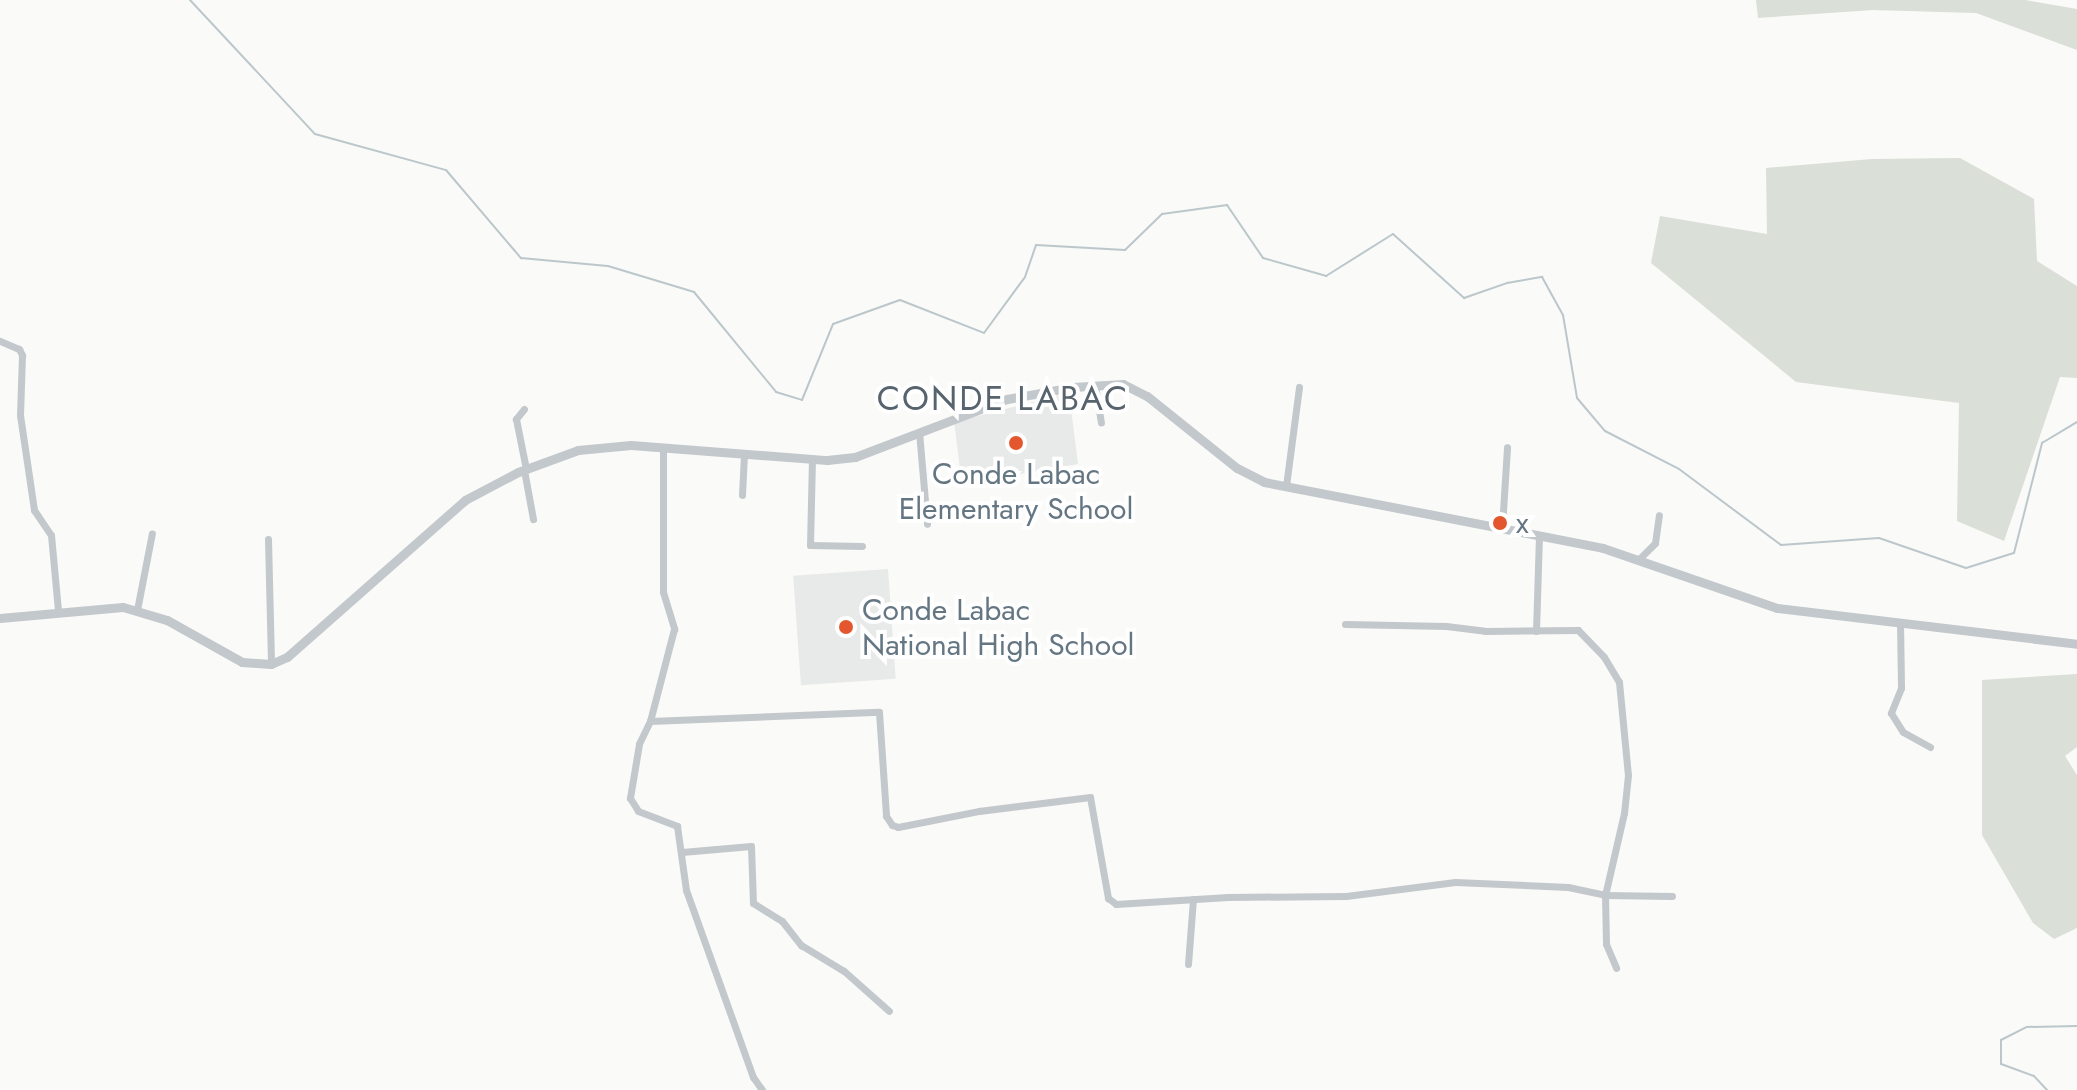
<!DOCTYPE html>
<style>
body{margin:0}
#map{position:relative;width:2077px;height:1090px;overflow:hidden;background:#fafaf8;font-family:Jost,sans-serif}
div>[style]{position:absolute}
.built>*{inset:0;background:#e8e9e9;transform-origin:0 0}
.green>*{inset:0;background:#dadfd7}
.stream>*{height:2px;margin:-1px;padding:0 1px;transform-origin:1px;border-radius:1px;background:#bbc7cb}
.minor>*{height:7px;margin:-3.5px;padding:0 3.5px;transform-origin:3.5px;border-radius:3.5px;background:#c3c8cc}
.tertiary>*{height:9px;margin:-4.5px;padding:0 4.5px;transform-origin:4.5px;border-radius:4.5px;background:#c3c8cc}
.dots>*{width:22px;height:22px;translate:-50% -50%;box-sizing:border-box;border:4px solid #fff;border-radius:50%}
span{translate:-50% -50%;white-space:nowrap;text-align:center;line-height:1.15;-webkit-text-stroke:8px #fff;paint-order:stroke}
.poi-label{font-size:30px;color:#657683}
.left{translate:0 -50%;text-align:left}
.quarter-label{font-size:34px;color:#57646e;letter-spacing:2px}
</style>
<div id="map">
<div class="built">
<div style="clip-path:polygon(1069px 393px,1078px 464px,962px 484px,954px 422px)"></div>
<div style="left:888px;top:569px;width:110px;height:95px;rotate:86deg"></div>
</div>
<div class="green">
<div style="clip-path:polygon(1756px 0,2025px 0,2077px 9px,2077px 50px,1976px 13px,1873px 10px,1758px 18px)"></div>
<div style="clip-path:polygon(1960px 158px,2034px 199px,2037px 261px,2077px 286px,2077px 378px,2060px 377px,2004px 541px,1957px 521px,1959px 403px,1796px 382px,1651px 263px,1660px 216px,1767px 234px,1766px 168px,1872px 159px)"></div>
<div style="clip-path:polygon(2077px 674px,2077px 747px,2065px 756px,2077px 775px,2077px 928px,2054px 939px,2033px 923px,1982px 835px,1982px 680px)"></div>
</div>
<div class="stream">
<div style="left:190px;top:0;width:183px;rotate:47deg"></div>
<div style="left:315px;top:134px;width:136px;rotate:15.4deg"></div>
<div style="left:446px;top:170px;width:116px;rotate:49.6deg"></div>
<div style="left:521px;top:258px;width:87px;rotate:5.3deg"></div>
<div style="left:608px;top:266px;width:90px;rotate:16.8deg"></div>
<div style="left:694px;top:292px;width:129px;rotate:50.6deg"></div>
<div style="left:776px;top:392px;width:27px;rotate:17deg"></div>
<div style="left:802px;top:400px;width:82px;rotate:-67.8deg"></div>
<div style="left:833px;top:324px;width:71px;rotate:-19.7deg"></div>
<div style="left:900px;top:300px;width:90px;rotate:21.4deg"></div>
<div style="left:984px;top:333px;width:69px;rotate:-53.8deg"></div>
<div style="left:1025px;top:277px;width:34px;rotate:-71deg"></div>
<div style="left:1036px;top:245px;width:89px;rotate:3.2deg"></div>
<div style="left:1125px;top:250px;width:52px;rotate:-44.2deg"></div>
<div style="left:1162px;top:214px;width:66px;rotate:-7.9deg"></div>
<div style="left:1227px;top:205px;width:64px;rotate:55.8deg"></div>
<div style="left:1263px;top:258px;width:66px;rotate:15.9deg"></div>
<div style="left:1326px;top:276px;width:79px;rotate:-32.1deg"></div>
<div style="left:1393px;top:234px;width:96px;rotate:42deg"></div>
<div style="left:1464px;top:298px;width:46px;rotate:-19.2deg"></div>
<div style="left:1507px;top:283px;width:36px;rotate:-10deg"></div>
<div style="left:1542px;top:277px;width:43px;rotate:61.1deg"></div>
<div style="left:1563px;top:315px;width:84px;rotate:80.4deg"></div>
<div style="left:1577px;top:398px;width:43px;rotate:49.7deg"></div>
<div style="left:1605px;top:431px;width:83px;rotate:27.2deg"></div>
<div style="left:1679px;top:469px;width:127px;rotate:36.7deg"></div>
<div style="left:1781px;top:545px;width:98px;rotate:-4.1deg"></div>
<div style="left:1879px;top:538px;width:92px;rotate:19deg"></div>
<div style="left:1966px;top:568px;width:50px;rotate:-17.4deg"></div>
<div style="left:2014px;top:553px;width:114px;rotate:-75.7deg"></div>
<div style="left:2042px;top:443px;width:41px;rotate:-31deg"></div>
<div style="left:2047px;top:1090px;width:19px;rotate:-133deg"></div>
<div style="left:2034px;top:1076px;width:35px;rotate:-160deg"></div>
<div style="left:2001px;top:1064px;width:24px;rotate:-90deg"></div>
<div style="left:2001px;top:1040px;width:29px;rotate:-27deg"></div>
<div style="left:2027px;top:1027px;width:50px;rotate:-1.1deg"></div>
</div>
<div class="minor">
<div style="left:0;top:341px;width:21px;rotate:23deg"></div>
<div style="left:19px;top:349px;width:7px;rotate:63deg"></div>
<div style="left:22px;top:355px;width:60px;rotate:91.9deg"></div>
<div style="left:20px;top:415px;width:96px;rotate:81.6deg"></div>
<div style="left:34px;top:510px;width:30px;rotate:56deg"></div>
<div style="left:51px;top:535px;width:76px;rotate:84.7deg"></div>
<div style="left:1095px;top:385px;width:38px;rotate:81deg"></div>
<div style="left:524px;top:409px;width:13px;rotate:129deg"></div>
<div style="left:516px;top:419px;width:51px;rotate:78.7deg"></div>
<div style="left:919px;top:432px;width:92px;rotate:85deg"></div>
<div style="left:663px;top:448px;width:144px;rotate:90deg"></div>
<div style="left:663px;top:592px;width:39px;rotate:73deg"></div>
<div style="left:674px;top:629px;width:95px;rotate:104.6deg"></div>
<div style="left:650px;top:721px;width:25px;rotate:116deg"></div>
<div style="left:639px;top:744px;width:55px;rotate:99.5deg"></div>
<div style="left:630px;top:798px;width:15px;rotate:58deg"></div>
<div style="left:638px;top:811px;width:42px;rotate:21deg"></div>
<div style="left:677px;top:826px;width:65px;rotate:82deg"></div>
<div style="left:686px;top:890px;width:199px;rotate:70.3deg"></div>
<div style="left:753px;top:1077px;width:16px;rotate:55deg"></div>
<div style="left:812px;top:458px;width:87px;rotate:91.3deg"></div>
<div style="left:810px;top:545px;width:52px;rotate:1.1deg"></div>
<div style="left:524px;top:470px;width:50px;rotate:79.6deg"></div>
<div style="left:1286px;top:486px;width:100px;rotate:-82.5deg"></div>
<div style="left:742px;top:495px;width:41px;rotate:-87.2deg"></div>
<div style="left:1502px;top:527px;width:80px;rotate:-86.4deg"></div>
<div style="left:268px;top:539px;width:125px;rotate:88.6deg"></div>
<div style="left:1640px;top:558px;width:21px;rotate:-45deg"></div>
<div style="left:1655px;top:543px;width:28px;rotate:-82deg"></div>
<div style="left:137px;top:610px;width:78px;rotate:-79deg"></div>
<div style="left:1900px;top:622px;width:66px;rotate:89.1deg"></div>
<div style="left:1901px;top:688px;width:27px;rotate:112deg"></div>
<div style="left:1891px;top:713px;width:22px;rotate:58deg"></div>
<div style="left:1903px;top:732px;width:31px;rotate:29deg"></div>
<div style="left:1345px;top:624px;width:101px;rotate:1.1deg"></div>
<div style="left:1446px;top:626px;width:39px;rotate:7deg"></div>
<div style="left:1485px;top:631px;width:93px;rotate:-0.6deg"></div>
<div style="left:1578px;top:630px;width:37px;rotate:46deg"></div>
<div style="left:1604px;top:657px;width:29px;rotate:59deg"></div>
<div style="left:1619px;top:682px;width:93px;rotate:84.5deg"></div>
<div style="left:1628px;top:775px;width:38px;rotate:96deg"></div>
<div style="left:1624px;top:813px;width:84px;rotate:103deg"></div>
<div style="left:1605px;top:895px;width:49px;rotate:88.8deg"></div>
<div style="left:1606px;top:944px;width:26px;rotate:67deg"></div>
<div style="left:1536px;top:631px;width:96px;rotate:-88.2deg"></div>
<div style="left:650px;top:721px;width:229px;rotate:-2.3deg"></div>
<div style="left:879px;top:712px;width:104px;rotate:86.1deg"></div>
<div style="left:886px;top:816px;width:11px;rotate:56deg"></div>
<div style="left:892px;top:825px;width:6px;rotate:18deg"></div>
<div style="left:898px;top:827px;width:83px;rotate:-11.2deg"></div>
<div style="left:979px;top:811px;width:112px;rotate:-7.2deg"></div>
<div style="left:1090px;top:797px;width:103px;rotate:79.9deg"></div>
<div style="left:1108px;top:898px;width:10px;rotate:37deg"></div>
<div style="left:1116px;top:904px;width:112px;rotate:-3.6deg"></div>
<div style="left:1228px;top:897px;width:118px;rotate:-0.5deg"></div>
<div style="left:1346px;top:896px;width:110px;rotate:-7.3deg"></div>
<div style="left:1455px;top:882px;width:113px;rotate:2.5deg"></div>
<div style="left:1568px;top:887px;width:38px;rotate:12deg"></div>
<div style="left:1605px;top:895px;width:67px;rotate:0.9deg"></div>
<div style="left:682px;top:852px;width:69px;rotate:-5deg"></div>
<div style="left:751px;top:846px;width:57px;rotate:88deg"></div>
<div style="left:753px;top:903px;width:34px;rotate:32deg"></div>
<div style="left:782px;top:921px;width:31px;rotate:52deg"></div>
<div style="left:801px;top:945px;width:50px;rotate:31.2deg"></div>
<div style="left:844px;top:971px;width:60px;rotate:41.6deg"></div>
<div style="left:1188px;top:964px;width:65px;rotate:-85.6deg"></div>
</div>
<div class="tertiary">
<div style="left:0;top:618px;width:123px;rotate:-5.1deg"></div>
<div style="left:123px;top:607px;width:46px;rotate:16.5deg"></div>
<div style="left:167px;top:620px;width:86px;rotate:29.2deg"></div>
<div style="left:242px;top:662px;width:29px;rotate:4deg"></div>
<div style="left:271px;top:664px;width:17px;rotate:-24deg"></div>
<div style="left:287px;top:657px;width:237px;rotate:-41.4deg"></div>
<div style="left:465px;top:500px;width:60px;rotate:-27.8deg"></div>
<div style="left:518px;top:472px;width:64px;rotate:-20.1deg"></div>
<div style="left:578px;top:450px;width:53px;rotate:-5.4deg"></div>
<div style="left:631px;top:445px;width:197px;rotate:4.4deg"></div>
<div style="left:827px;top:460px;width:28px;rotate:-6deg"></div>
<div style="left:855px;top:457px;width:163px;rotate:-20.9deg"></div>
<div style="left:1007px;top:399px;width:67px;rotate:-10.3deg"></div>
<div style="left:1073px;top:387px;width:50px;rotate:-3.4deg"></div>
<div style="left:1123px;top:384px;width:27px;rotate:27deg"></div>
<div style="left:1147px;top:396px;width:115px;rotate:38.7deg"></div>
<div style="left:1237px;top:468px;width:30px;rotate:27deg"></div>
<div style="left:1264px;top:482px;width:345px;rotate:11deg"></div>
<div style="left:1603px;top:548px;width:184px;rotate:19deg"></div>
<div style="left:1777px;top:608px;width:302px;rotate:6.8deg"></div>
</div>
<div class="dots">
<div style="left:1016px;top:443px;background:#e4572e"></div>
<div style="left:1500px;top:523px;background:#e4572e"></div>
<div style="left:846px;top:627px;background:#e4572e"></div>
</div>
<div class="poi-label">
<span style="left:1016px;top:491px">Conde Labac<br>Elementary School</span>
<span class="left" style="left:1516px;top:523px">x</span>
<span class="left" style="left:862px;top:627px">Conde Labac<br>National High School</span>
</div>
<div class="quarter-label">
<span style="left:1003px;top:399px">CONDE LABAC</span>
</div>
</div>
